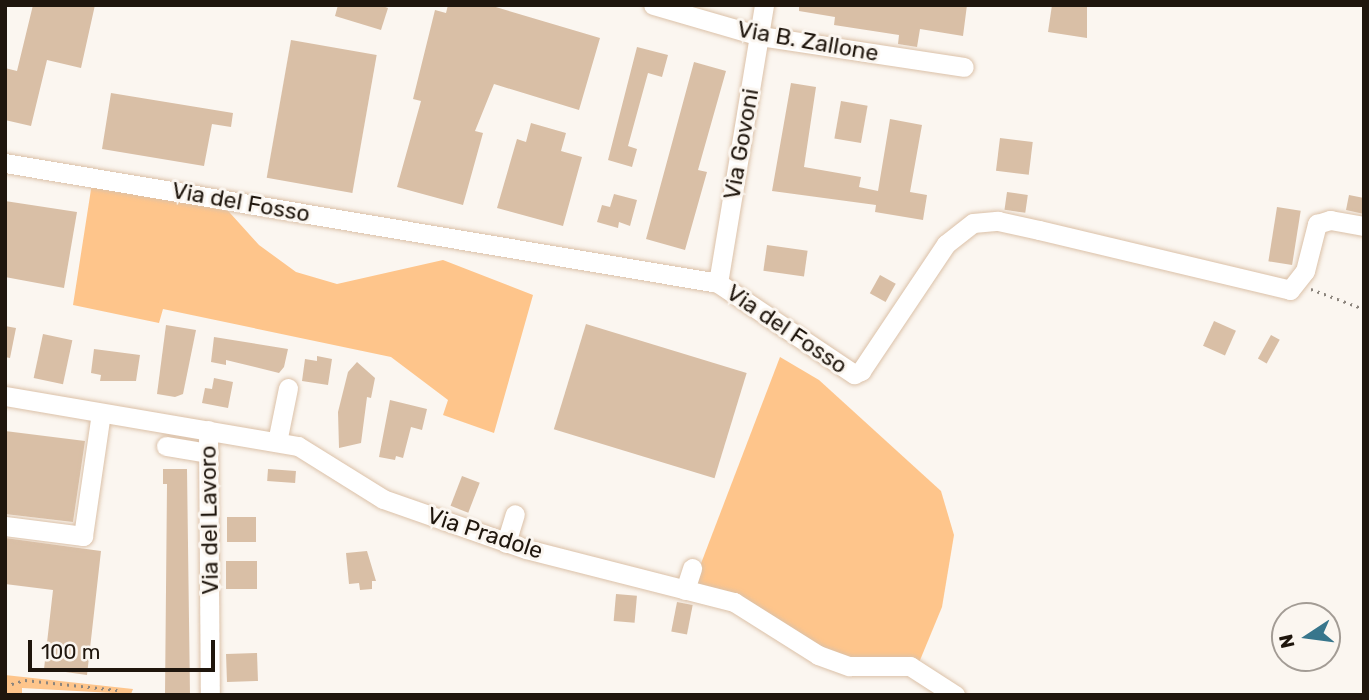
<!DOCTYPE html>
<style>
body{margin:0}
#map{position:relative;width:1369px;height:700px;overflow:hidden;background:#fbf6f0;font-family:Rubik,sans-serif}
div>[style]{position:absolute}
.green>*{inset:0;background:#fec58b}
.building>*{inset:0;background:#d9bfa6;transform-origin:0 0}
.path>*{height:2.5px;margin-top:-1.25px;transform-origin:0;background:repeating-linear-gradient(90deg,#8c857d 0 2px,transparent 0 7px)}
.roads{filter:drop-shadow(0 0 2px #dbc1a8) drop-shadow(0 0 2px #dbc1a8)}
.minor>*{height:19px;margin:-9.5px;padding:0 9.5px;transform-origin:9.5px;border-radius:9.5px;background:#fff}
span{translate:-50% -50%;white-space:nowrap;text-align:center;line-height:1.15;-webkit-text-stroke:6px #fbf6f0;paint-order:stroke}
.street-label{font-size:23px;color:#1f160d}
.frame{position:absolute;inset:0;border:7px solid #1f160d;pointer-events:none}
.north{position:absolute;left:1271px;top:602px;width:70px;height:70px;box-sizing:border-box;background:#fbf6f0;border:2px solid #a39c95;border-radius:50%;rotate:257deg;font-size:19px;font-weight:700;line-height:28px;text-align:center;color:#1f160d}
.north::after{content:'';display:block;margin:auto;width:24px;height:32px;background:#38768c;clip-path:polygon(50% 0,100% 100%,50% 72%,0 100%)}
.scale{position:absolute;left:28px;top:640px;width:187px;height:32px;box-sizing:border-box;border:4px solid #1f160d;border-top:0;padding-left:9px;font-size:21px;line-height:24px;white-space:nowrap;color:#1f160d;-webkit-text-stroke:5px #fbf6f0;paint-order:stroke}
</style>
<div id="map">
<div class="green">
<div style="clip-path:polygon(92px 183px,221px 203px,259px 245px,296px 272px,337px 284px,443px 260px,533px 295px,494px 433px,443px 415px,448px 400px,391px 357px,163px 309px,159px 323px,73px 305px)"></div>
<div style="clip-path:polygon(780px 357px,819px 380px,941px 491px,954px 535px,942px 607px,918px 665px,852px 660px,692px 587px)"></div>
<div style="clip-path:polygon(5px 675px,133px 689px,131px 694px,22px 688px,22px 695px,5px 695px)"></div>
</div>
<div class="building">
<div style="clip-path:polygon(33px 5px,95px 5px,81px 68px,47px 60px,31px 126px,5px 120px,5px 68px,17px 71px)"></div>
<div style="clip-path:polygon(338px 5px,380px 5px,388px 8px,381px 30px,335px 16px)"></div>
<div style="clip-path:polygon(448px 5px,489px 5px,600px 38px,579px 110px,494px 84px,475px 131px,483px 133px,463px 205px,397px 187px,421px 101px,413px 99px,435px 10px,446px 13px)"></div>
<div style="clip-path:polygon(799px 5px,967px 5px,963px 36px,920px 29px,917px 47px,898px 44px,899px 35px,834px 25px,835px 17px,799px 11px)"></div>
<div style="clip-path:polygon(1052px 5px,1087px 5px,1087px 38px,1048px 32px)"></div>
<div style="left:291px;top:40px;width:87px;height:140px;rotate:10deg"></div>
<div style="clip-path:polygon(637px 47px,668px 55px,662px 77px,648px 73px,628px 146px,637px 149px,632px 167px,608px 160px)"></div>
<div style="clip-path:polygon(694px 62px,726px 71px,698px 170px,707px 172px,685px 250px,646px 239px)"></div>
<div style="clip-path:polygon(791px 83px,816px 87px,804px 167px,861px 177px,859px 187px,878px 191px,890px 119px,922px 125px,910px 192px,927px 195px,923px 220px,875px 212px,876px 205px,772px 191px)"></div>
<div style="clip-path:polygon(111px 93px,233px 113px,231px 127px,212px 124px,204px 166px,102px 149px)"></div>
<div style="left:841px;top:101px;width:27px;height:38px;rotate:10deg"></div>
<div style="clip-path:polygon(531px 123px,566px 133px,561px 151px,582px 157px,563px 226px,497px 208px,517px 139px,526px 142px)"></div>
<div style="left:1000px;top:138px;width:33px;height:33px;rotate:7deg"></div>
<div style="left:1007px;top:192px;width:21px;height:18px;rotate:8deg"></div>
<div style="clip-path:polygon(614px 194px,637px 200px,630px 226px,619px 222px,618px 228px,597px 222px,602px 205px,610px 207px)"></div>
<div style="clip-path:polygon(1349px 195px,1364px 198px,1364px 214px,1346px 210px)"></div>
<div style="clip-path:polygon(5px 201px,77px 212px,64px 288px,5px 277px)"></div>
<div style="left:1277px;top:207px;width:24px;height:55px;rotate:9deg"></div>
<div style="left:767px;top:245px;width:41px;height:26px;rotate:8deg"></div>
<div style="left:880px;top:275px;width:18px;height:21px;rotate:29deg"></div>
<div style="left:1214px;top:321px;width:24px;height:27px;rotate:24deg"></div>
<div style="left:586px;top:324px;width:168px;height:110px;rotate:17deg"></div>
<div style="clip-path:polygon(166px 325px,196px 330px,183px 394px,175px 397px,157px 394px)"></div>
<div style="clip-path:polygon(5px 326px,16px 328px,10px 358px,5px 357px)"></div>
<div style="left:43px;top:334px;width:30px;height:45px;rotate:12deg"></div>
<div style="left:1271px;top:335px;width:10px;height:27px;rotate:29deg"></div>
<div style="clip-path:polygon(214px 337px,288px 349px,284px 367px,279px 373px,226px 360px,226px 365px,211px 362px)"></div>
<div style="clip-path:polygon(94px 349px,140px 355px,136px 381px,100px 381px,101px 375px,91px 373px)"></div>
<div style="clip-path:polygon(317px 356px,332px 359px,328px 385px,302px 381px,305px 359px,317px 361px)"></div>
<div style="clip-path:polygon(357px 362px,375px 378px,371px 398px,367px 397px,361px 443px,339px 448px,338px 412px,348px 372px)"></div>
<div style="clip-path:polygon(214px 378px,233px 382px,228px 408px,202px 403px,205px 388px,212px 389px)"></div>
<div style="clip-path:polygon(390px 400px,427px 409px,422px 430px,411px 427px,403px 458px,396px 456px,395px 460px,379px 457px)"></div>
<div style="clip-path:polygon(5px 431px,85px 441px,73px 522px,5px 514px)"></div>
<div style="clip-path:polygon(163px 469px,187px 469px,190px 695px,165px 695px,167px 484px,163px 484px)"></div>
<div style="left:268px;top:469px;width:28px;height:12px;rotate:4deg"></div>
<div style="left:462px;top:476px;width:19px;height:32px;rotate:21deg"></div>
<div style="left:256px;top:517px;width:25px;height:29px;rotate:90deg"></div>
<div style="clip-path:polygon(5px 538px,101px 551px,87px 675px,44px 669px,53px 590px,5px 584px)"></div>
<div style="clip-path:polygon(367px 551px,376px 581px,372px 581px,372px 589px,360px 590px,359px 583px,349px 584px,346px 553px)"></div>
<div style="left:226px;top:561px;width:31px;height:28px"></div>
<div style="left:616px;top:594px;width:21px;height:27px;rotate:5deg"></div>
<div style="left:677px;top:602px;width:16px;height:30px;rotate:11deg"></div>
<div style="left:257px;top:653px;width:28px;height:31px;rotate:88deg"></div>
</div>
<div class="path">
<div style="left:1311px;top:289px;width:57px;rotate:20.7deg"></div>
<div style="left:5px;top:686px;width:21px;rotate:-17deg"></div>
<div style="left:25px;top:680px;width:93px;rotate:6.2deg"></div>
<div style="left:68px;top:695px;width:7px;rotate:-90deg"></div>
</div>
<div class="roads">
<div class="minor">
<div style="left:653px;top:5px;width:111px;rotate:16.2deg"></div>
<div style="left:760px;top:36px;width:206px;rotate:8.6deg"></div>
<div style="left:5px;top:163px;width:723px;rotate:9.55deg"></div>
<div style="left:718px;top:283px;width:164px;rotate:33.8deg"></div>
<div style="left:854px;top:374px;width:8px;rotate:-23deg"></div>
<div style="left:861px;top:371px;width:153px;rotate:-56.2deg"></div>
<div style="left:946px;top:244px;width:34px;rotate:-38deg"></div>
<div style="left:973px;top:223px;width:25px;rotate:-5deg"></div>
<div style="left:998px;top:221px;width:42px;rotate:12.4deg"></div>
<div style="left:1039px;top:230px;width:258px;rotate:13.4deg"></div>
<div style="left:1290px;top:290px;width:24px;rotate:-52deg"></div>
<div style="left:1305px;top:271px;width:49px;rotate:-75.7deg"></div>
<div style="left:1317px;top:224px;width:14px;rotate:-17deg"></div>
<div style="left:1330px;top:220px;width:35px;rotate:10deg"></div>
<div style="left:718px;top:283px;width:282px;rotate:-80.6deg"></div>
<div style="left:5px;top:396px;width:297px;rotate:9.7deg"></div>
<div style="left:298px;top:446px;width:100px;rotate:31.9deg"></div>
<div style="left:383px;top:499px;width:151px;rotate:19.3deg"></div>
<div style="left:526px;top:549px;width:215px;rotate:14.3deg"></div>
<div style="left:734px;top:602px;width:99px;rotate:32.2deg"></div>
<div style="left:818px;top:655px;width:33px;rotate:20deg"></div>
<div style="left:849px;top:666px;width:61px"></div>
<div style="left:910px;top:666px;width:54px;rotate:32.8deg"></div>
<div style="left:208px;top:430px;width:265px;rotate:89.6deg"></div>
<div style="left:277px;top:442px;width:55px;rotate:-78.5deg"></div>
<div style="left:166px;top:446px;width:43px;rotate:9.5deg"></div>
<div style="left:5px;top:526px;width:79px;rotate:7.3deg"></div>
<div style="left:83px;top:536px;width:124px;rotate:-81.7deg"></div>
<div style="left:506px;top:543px;width:30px;rotate:-73deg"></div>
<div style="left:685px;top:590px;width:23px;rotate:-72deg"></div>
</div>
</div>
<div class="street-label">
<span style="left:808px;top:41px;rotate:10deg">Via B. Zallone</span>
<span style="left:741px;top:144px;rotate:-80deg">Via Govoni</span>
<span style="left:241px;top:202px;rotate:10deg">Via del Fosso</span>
<span style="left:787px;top:329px;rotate:34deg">Via del Fosso</span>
<span style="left:209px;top:520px;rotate:-91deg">Via del Lavoro</span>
<span style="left:485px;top:533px;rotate:18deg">Via Pradole</span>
</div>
<div class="frame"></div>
<div class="north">N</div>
<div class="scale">100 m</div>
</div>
